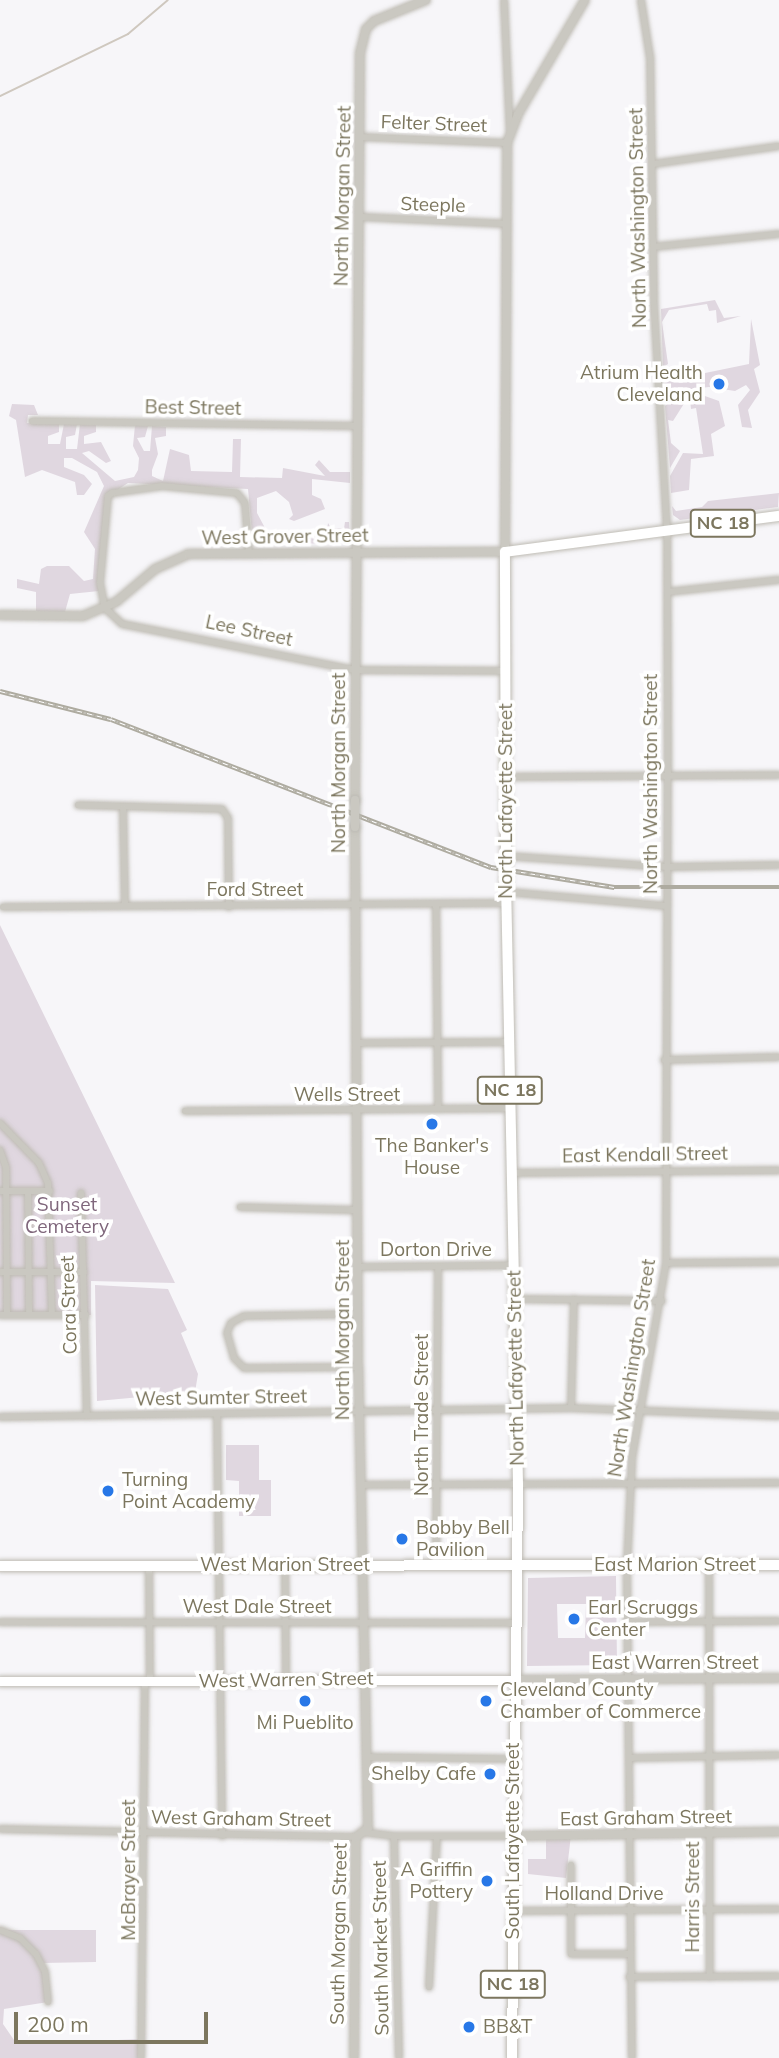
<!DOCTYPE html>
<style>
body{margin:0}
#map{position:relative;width:779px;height:2058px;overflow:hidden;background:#f7f6f9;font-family:Mulish,sans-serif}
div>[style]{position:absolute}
.green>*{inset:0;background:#e0d7e0}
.stream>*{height:2px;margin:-1px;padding:0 1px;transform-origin:1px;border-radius:1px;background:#cfc8bf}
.roads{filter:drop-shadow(0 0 2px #bfbcb4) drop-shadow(0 0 2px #bfbcb4)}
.minor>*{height:6px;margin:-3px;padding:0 3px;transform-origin:3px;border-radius:3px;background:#cac8c1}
.tertiary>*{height:8px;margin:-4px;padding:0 4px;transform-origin:4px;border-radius:4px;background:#cac8c1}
.secondary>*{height:9px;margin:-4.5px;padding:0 4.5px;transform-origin:4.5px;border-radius:4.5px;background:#fff}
.primary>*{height:10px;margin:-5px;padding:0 5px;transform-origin:5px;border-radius:5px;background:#fff}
.rail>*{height:4.5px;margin-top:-2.25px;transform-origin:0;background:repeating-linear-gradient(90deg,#fff 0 5px,#aeaba0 0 10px);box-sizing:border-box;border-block:2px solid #aeaba0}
.bridges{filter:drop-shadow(0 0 2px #bcbab3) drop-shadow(0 0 2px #bcbab3)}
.tertiary-bridge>*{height:8px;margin:-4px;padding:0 4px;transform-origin:4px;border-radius:4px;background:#cac8c1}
.primary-bridge>*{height:10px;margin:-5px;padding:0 5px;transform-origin:5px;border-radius:5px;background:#fff}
.dots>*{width:19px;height:19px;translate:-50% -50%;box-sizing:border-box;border:4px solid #fff;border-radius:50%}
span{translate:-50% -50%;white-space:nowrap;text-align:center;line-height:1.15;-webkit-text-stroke:7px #fff;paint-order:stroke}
.shield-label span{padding:2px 5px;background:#fff;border:2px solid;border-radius:5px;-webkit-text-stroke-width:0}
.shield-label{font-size:18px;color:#7c765e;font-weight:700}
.street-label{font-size:19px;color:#7c765e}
.poi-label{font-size:19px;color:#7c765e}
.right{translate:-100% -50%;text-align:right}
.left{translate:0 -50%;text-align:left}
.park-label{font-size:19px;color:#7f667b}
.scale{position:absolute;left:14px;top:2012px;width:194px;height:32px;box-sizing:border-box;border:4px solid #7c765e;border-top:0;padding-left:9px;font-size:21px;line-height:24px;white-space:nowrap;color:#7c765e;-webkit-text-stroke:5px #fff;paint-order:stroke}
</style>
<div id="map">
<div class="green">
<div style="clip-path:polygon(715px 300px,724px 318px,741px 316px,717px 323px,716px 310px,709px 311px,707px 304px,669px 310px,662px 322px,668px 364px,663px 367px,661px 309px)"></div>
<div style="clip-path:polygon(751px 319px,760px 365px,754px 369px,760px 392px,748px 410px,752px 428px,742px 427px,738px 405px,750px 390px,746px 385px,735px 391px,709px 387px,665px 392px,664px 375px,671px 380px,749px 364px)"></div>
<div style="clip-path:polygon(702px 395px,719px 401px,725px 426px,711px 434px,714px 456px,691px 459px,689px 490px,671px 493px,670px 476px,683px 453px,703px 454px,696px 408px,691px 409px,690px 399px)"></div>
<div style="clip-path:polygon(674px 398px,685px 402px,673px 421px,668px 420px,671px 443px,680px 451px,670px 468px,665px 406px)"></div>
<div style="clip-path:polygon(12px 404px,34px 405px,38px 415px,28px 415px,27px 423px,59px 424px,59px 432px,48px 436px,48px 444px,60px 444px,64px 424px,77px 424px,75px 435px,66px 437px,66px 449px,77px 449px,80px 424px,96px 424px,96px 432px,84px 436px,84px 444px,101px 442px,111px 461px,106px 463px,89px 451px,82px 453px,115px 481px,134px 477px,138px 470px,139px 458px,133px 446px,135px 425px,148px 426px,145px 437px,137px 438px,144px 451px,150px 451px,152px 426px,166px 427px,166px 436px,155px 438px,158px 454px,152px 470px,152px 476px,163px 481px,170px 449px,189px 455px,191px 471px,232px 472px,233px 439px,241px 439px,240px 477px,282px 478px,283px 468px,325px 476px,315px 465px,319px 460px,330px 472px,350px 472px,350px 483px,312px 479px,312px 495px,321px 499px,325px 509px,294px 521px,289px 519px,293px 515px,289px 502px,276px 491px,257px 498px,257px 513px,273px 543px,253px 544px,248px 489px,128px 483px,105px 498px,99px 591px,70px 594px,65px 612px,36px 611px,36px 592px,17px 588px,17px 579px,39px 584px,41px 569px,47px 566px,69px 566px,84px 581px,93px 579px,95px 549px,84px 532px,104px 486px,97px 472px,72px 458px,64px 458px,64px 467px,84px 475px,92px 484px,84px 495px,77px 495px,75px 482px,42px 470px,25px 477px,16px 420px,9px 416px)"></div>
<div style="clip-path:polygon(779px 493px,778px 507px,680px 520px,673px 515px,672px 506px,676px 511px,702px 507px,708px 501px)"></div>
<div style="clip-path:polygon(345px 522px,349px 522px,350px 539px,345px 544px,283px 543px,294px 535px,304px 537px,304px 532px,309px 536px,327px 530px,328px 523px,331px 528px,344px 528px)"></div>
<div style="clip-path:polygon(0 925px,175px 1283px,91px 1281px,91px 1315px,0 1315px)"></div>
<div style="clip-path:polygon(95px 1285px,168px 1289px,187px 1330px,181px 1333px,198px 1374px,195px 1392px,97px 1401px)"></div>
<div style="clip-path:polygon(226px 1445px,259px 1445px,259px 1480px,271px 1480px,271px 1516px,239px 1516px,239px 1481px,226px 1480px)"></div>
<div style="clip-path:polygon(evenodd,616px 1576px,617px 1665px,527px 1666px,528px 1578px,616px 1576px,557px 1604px,586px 1604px,585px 1638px,558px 1638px,557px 1604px)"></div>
<div style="clip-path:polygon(546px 1835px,571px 1835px,566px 1878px,528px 1874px,528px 1859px,546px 1859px)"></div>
<div style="clip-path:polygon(0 1930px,96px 1930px,96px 1962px,42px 1963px,48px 2002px,4px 2009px,3px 2024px,14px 2040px,19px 2044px,142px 2039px,141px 2058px,0 2058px)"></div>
</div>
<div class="stream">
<div style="left:0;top:96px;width:142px;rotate:-25.8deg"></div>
<div style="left:128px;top:34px;width:52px;rotate:-40.4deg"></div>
</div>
<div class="roads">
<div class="minor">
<div style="left:504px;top:0;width:132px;rotate:87.4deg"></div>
<div style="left:360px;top:137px;width:147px;rotate:2.3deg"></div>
<div style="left:653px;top:164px;width:127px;rotate:-8.1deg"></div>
<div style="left:359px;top:217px;width:147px;rotate:2.7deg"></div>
<div style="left:653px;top:247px;width:127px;rotate:-5.9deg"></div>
<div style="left:32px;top:421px;width:323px;rotate:0.9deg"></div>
<div style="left:249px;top:553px;width:50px;rotate:-94.6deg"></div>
<div style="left:245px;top:503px;width:13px;rotate:-129deg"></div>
<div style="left:237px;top:493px;width:75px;rotate:-174.7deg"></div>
<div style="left:162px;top:486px;width:50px;rotate:172deg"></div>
<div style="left:112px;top:493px;width:5px;rotate:143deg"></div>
<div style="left:108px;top:496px;width:87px;rotate:95.3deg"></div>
<div style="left:100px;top:583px;width:25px;rotate:79deg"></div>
<div style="left:105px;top:608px;width:23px;rotate:43deg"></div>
<div style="left:122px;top:624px;width:237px;rotate:11.2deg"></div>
<div style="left:354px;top:670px;width:152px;rotate:0.4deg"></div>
<div style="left:668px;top:592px;width:112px;rotate:-6.2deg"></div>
<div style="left:505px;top:777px;width:274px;rotate:-0.4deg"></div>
<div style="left:78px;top:805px;width:144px;rotate:1.6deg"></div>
<div style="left:222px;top:809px;width:11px;rotate:56deg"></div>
<div style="left:228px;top:818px;width:89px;rotate:89.4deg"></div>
<div style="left:123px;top:808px;width:97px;rotate:88.8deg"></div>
<div style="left:506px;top:856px;width:161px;rotate:3.9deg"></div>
<div style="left:667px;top:867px;width:112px;rotate:-1deg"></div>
<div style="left:507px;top:892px;width:160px;rotate:5deg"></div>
<div style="left:436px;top:905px;width:204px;rotate:89.4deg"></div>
<div style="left:3px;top:907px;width:504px;rotate:-0.45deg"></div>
<div style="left:358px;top:1043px;width:151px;rotate:-0.4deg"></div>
<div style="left:664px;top:1060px;width:115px;rotate:-1.5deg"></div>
<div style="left:185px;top:1111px;width:325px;rotate:-0.5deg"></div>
<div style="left:0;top:1123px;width:56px;rotate:45.7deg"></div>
<div style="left:39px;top:1163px;width:22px;rotate:66deg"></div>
<div style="left:48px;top:1183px;width:132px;rotate:88.3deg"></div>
<div style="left:0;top:1150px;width:18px;rotate:71deg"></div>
<div style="left:6px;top:1167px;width:148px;rotate:89.6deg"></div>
<div style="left:512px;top:1173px;width:267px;rotate:-0.6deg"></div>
<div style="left:0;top:1191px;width:50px"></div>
<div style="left:28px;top:1191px;width:124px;rotate:89.5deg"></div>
<div style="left:81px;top:1193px;width:223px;rotate:88.5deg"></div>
<div style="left:240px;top:1207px;width:118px;rotate:1.5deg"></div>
<div style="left:666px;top:1263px;width:113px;rotate:-0.5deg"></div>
<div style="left:358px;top:1267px;width:156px;rotate:-0.7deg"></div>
<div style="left:0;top:1272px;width:84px"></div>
<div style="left:515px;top:1299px;width:147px;rotate:0.8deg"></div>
<div style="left:358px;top:1314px;width:114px;rotate:179deg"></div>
<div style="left:244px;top:1316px;width:15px;rotate:152deg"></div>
<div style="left:231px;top:1323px;width:11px;rotate:112deg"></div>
<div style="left:227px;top:1333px;width:26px;rotate:74deg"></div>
<div style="left:234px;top:1358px;width:14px;rotate:45deg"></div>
<div style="left:244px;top:1368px;width:114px;rotate:-0.5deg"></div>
<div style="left:0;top:1315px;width:86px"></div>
<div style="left:571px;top:1408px;width:109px;rotate:-88.4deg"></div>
<div style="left:217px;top:1414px;width:422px;rotate:89.3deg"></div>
<div style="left:0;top:1417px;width:571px;rotate:-0.9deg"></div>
<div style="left:571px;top:1408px;width:208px;rotate:2.2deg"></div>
<div style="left:361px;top:1485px;width:418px;rotate:-0.3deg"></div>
<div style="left:285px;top:1565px;width:114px;rotate:89.5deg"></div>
<div style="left:436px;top:1565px;width:299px;rotate:-89.6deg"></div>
<div style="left:709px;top:1565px;width:412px;rotate:89.9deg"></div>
<div style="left:149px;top:1566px;width:115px;rotate:89.5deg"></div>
<div style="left:0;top:1622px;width:514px;rotate:0.11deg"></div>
<div style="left:628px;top:1622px;width:151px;rotate:-0.4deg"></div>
<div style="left:368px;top:1757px;width:146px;rotate:0.8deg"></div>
<div style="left:631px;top:1758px;width:148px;rotate:-1.2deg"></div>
<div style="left:0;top:1829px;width:356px;rotate:1.3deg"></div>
<div style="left:361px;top:1832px;width:33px;rotate:7deg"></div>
<div style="left:394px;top:1836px;width:120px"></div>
<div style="left:394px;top:1836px;width:222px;rotate:88.7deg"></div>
<div style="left:571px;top:1865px;width:89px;rotate:90deg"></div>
<div style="left:571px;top:1954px;width:58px"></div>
<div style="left:513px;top:1911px;width:266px;rotate:-0.4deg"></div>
<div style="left:0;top:1930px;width:22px;rotate:22deg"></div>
<div style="left:20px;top:1938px;width:23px;rotate:45deg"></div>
<div style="left:36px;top:1954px;width:20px;rotate:63deg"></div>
<div style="left:45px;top:1972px;width:30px;rotate:84deg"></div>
<div style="left:629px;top:1977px;width:150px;rotate:-0.4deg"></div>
<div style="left:429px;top:1987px;width:151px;rotate:-87deg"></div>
<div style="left:141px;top:2058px;width:377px;rotate:-89.4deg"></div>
<div style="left:632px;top:2058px;width:492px;rotate:-90.6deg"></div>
<div style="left:627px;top:1566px;width:108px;rotate:-87.3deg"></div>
<div style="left:632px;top:1458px;width:198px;rotate:-80.1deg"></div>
<div style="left:666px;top:1263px;width:487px;rotate:-89.8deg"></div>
<div style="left:668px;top:776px;width:246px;rotate:-90.2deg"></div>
<div style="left:667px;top:530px;width:228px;rotate:-93.3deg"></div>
<div style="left:654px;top:302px;width:245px;rotate:-90.9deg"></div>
<div style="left:650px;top:57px;width:58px;rotate:-99deg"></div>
</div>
<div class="tertiary">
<div style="left:0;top:615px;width:83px;rotate:0.7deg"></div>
<div style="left:83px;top:616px;width:36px;rotate:-23deg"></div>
<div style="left:116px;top:602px;width:51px;rotate:-40.2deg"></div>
<div style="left:155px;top:569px;width:36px;rotate:-24deg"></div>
<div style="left:188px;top:554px;width:317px;rotate:-0.4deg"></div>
<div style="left:505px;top:552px;width:409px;rotate:-89.7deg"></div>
<div style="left:507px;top:143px;width:31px;rotate:-69deg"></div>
<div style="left:518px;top:114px;width:132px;rotate:-59.6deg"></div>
<div style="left:355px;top:800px;width:747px;rotate:-89.62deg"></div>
<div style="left:360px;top:53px;width:25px;rotate:-76deg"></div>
<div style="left:366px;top:29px;width:11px;rotate:-45deg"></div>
<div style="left:374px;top:21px;width:56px;rotate:-22deg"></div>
<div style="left:513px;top:1680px;width:266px;rotate:-0.4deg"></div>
<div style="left:514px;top:1836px;width:265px;rotate:-0.9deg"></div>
<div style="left:354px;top:2058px;width:221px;rotate:-89.5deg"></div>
<div style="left:356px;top:1837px;width:15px;rotate:-37deg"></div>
<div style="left:368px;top:1828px;width:461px;rotate:-91.2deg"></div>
<div style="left:358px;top:1367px;width:540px;rotate:-90.32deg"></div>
</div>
<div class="secondary">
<div style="left:0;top:1681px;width:513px;rotate:-0.11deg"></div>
</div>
<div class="primary">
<div style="left:506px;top:860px;width:308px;rotate:-90.2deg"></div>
<div style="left:505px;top:552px;width:276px;rotate:-7.5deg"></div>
<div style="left:506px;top:881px;width:604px;rotate:88.86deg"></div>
<div style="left:518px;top:1485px;width:573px;rotate:90.6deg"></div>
<div style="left:0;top:1566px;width:779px;rotate:-0.07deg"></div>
</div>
</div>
<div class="rail">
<div style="left:0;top:691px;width:114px;rotate:14.2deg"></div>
<div style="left:111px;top:719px;width:408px;rotate:21.3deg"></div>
<div style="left:491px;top:867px;width:125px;rotate:9.2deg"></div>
<div style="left:614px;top:887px;width:165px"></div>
</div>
<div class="bridges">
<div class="tertiary-bridge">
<div style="left:355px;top:827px;width:27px;rotate:-90deg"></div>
</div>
<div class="primary-bridge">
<div style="left:506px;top:860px;width:21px;rotate:90deg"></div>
</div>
</div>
<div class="dots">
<div style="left:719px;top:384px;background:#2878e7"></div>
<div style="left:432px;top:1124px;background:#2878e7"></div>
<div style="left:108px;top:1491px;background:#2878e7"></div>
<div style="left:402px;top:1539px;background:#2878e7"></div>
<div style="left:574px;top:1619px;background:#2878e7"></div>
<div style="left:305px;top:1701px;background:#2878e7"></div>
<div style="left:486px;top:1701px;background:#2878e7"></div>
<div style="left:490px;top:1774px;background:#2878e7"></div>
<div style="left:487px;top:1881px;background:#2878e7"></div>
<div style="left:469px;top:2027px;background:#2878e7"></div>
</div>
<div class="shield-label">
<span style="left:723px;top:523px">NC 18</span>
<span style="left:510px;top:1090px">NC 18</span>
<span style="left:513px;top:1984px">NC 18</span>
</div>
<div class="street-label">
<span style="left:434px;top:124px;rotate:2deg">Felter Street</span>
<span style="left:343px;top:196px;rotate:-89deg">North Morgan Street</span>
<span style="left:433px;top:205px;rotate:2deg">Steeple</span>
<span style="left:638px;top:218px;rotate:-91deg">North Washington Street</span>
<span style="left:193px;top:408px;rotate:1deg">Best Street</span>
<span style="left:285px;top:537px;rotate:-1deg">West Grover Street</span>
<span style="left:249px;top:631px;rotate:12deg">Lee Street</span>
<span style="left:339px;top:763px;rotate:-90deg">North Morgan Street</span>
<span style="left:651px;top:784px;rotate:-90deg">North Washington Street</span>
<span style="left:506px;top:801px;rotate:-90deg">North Lafayette Street</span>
<span style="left:255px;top:890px">Ford Street</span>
<span style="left:347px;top:1095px">Wells Street</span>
<span style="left:645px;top:1155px;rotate:-1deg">East Kendall Street</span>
<span style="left:436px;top:1250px">Dorton Drive</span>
<span style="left:69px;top:1305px;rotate:-92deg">Cora Street</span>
<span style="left:343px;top:1330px;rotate:-90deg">North Morgan Street</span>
<span style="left:516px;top:1368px;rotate:-91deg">North Lafayette Street</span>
<span style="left:632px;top:1368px;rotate:-81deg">North Washington Street</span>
<span style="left:221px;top:1398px;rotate:-1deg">West Sumter Street</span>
<span style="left:422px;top:1415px;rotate:-90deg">North Trade Street</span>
<span style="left:285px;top:1565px">West Marion Street</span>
<span style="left:675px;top:1565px">East Marion Street</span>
<span style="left:257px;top:1607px">West Dale Street</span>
<span style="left:675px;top:1663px">East Warren Street</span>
<span style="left:286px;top:1680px;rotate:-1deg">West Warren Street</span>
<span style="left:646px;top:1818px;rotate:-1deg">East Graham Street</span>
<span style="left:241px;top:1819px;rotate:1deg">West Graham Street</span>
<span style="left:513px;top:1841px;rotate:-90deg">South Lafayette Street</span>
<span style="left:129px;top:1870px;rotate:-90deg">McBrayer Street</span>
<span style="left:604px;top:1894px">Holland Drive</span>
<span style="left:693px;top:1897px;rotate:-90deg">Harris Street</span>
<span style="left:339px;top:1934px;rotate:-89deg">South Morgan Street</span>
<span style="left:381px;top:1948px;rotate:-91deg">South Market Street</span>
</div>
<div class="poi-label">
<span class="right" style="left:703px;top:384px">Atrium Health<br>Cleveland</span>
<span style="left:432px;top:1157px">The Banker's<br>House</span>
<span class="left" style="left:122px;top:1491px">Turning<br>Point Academy</span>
<span class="left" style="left:416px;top:1539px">Bobby Bell<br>Pavilion</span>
<span class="left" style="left:588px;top:1619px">Earl Scruggs<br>Center</span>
<span class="left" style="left:500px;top:1701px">Cleveland County<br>Chamber of Commerce</span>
<span style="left:305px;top:1723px">Mi Pueblito</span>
<span class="right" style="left:476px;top:1774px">Shelby Cafe</span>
<span class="right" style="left:473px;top:1881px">A Griffin<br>Pottery</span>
<span class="left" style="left:483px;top:2027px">BB&amp;T</span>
</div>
<div class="park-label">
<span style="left:67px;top:1216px">Sunset<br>Cemetery</span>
</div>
<div class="scale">200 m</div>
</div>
